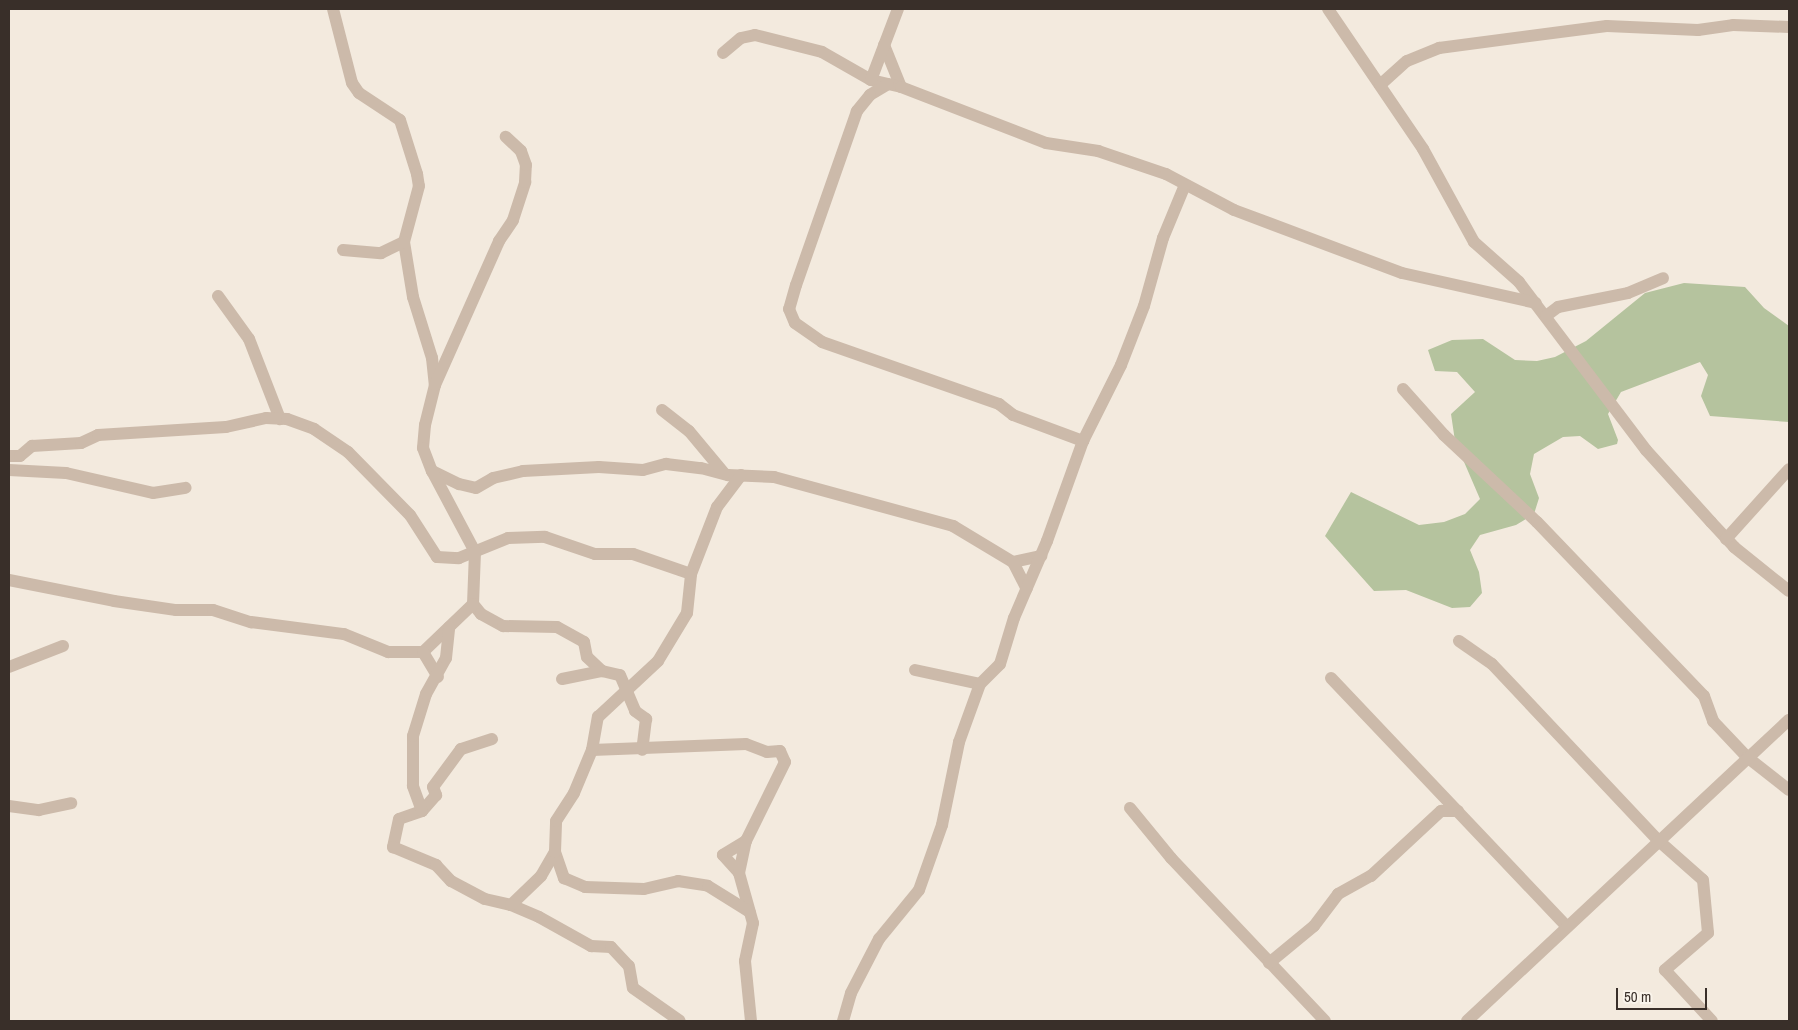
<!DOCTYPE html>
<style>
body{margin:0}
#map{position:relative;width:1798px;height:1030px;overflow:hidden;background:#f3eade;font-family:"Archivo Narrow",sans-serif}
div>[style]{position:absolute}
.green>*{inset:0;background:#b5c39e}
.minor>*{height:12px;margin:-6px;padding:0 6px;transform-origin:6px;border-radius:6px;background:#ccbaaa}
span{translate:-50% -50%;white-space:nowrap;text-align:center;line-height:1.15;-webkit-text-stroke:4.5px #faf4eb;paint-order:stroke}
.frame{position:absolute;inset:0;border:10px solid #392f29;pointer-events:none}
.scale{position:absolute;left:1616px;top:988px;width:91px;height:22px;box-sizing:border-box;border:2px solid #392f29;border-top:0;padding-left:6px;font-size:15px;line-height:18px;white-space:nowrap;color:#392f29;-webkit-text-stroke:4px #faf4eb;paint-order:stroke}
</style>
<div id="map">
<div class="green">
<div style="clip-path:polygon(1684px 283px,1745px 287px,1764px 308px,1789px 326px,1789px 422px,1710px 416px,1701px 396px,1708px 375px,1700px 362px,1621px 392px,1608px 414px,1618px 440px,1617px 444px,1598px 449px,1580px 436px,1563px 437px,1534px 454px,1530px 474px,1539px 498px,1534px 514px,1516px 525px,1480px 535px,1470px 550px,1479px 572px,1482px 593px,1470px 607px,1452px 608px,1406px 590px,1374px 591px,1325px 536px,1351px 492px,1419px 525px,1444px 522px,1465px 514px,1480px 499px,1455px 441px,1451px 414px,1475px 392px,1457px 372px,1435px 371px,1428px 350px,1452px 340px,1483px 339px,1515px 360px,1537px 361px,1555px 357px,1586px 341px,1645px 293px)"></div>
</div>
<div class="minor">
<div style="left:333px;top:9px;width:76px;rotate:75.6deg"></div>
<div style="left:352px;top:83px;width:12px;rotate:55deg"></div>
<div style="left:359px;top:93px;width:49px;rotate:33.4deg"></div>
<div style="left:400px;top:120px;width:57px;rotate:72.5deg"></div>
<div style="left:417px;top:174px;width:12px;rotate:81deg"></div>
<div style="left:419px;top:186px;width:58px;rotate:105deg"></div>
<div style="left:404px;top:242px;width:56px;rotate:80.7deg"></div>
<div style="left:413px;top:297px;width:64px;rotate:72.7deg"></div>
<div style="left:432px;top:358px;width:27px;rotate:84deg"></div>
<div style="left:435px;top:385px;width:41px;rotate:104deg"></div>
<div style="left:425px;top:425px;width:23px;rotate:95deg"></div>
<div style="left:423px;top:448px;width:25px;rotate:69deg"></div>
<div style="left:432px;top:471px;width:30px;rotate:26deg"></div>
<div style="left:459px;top:484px;width:17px;rotate:13deg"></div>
<div style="left:476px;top:488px;width:20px;rotate:-30deg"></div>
<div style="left:493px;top:478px;width:31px;rotate:-13deg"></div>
<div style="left:523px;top:471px;width:76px;rotate:-3deg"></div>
<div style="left:599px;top:467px;width:44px;rotate:3.9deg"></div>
<div style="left:643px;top:470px;width:24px;rotate:-15deg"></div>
<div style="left:666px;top:464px;width:35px;rotate:7deg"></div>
<div style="left:701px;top:468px;width:28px;rotate:15deg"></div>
<div style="left:728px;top:475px;width:46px;rotate:2.5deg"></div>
<div style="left:774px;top:477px;width:186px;rotate:15.3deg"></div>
<div style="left:953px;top:526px;width:70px;rotate:31deg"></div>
<div style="left:1013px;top:562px;width:29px;rotate:-12deg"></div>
<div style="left:1328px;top:9px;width:169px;rotate:55.8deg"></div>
<div style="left:1423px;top:149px;width:106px;rotate:61.3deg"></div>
<div style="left:1474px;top:242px;width:60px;rotate:41.6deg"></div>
<div style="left:1519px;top:282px;width:211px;rotate:52.9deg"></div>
<div style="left:1646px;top:450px;width:97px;rotate:47.9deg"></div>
<div style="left:1711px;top:522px;width:34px;rotate:47deg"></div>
<div style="left:1734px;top:547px;width:70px;rotate:38.7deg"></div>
<div style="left:884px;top:45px;width:45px;rotate:68deg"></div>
<div style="left:723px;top:53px;width:23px;rotate:-40deg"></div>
<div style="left:741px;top:38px;width:14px;rotate:-12deg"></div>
<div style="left:755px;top:35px;width:69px;rotate:14.2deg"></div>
<div style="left:822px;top:52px;width:56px;rotate:29.7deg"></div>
<div style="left:871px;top:80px;width:31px;rotate:13deg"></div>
<div style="left:901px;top:87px;width:155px;rotate:21.1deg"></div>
<div style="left:1046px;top:143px;width:53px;rotate:8.7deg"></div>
<div style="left:1098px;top:151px;width:72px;rotate:18.7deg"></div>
<div style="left:1166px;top:174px;width:77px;rotate:27.9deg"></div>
<div style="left:1234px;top:210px;width:179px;rotate:20.6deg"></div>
<div style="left:1402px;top:273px;width:137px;rotate:12.6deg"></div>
<div style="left:871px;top:80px;width:76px;rotate:-69.2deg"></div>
<div style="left:888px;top:84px;width:21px;rotate:149deg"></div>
<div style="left:870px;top:95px;width:21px;rotate:129deg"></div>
<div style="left:857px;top:111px;width:184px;rotate:109.3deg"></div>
<div style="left:796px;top:285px;width:25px;rotate:106deg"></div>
<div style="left:789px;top:309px;width:15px;rotate:67deg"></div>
<div style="left:795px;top:323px;width:33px;rotate:35deg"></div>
<div style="left:822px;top:342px;width:188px;rotate:19.3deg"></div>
<div style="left:999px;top:404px;width:18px;rotate:38deg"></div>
<div style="left:1013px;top:415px;width:75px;rotate:20.4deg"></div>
<div style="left:1380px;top:85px;width:36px;rotate:-42deg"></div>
<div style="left:1407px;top:61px;width:35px;rotate:-22deg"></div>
<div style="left:1439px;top:48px;width:169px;rotate:-7.5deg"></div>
<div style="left:1607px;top:26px;width:91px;rotate:2.5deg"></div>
<div style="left:1698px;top:30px;width:35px;rotate:-8deg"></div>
<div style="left:1733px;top:25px;width:56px;rotate:2deg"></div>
<div style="left:343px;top:250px;width:38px;rotate:5deg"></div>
<div style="left:381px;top:253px;width:25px;rotate:-26deg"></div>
<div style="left:218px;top:296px;width:53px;rotate:54.2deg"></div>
<div style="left:249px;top:339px;width:86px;rotate:68.8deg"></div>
<div style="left:1546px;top:316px;width:15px;rotate:-37deg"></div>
<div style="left:1558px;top:307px;width:71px;rotate:-11.3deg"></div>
<div style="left:1628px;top:293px;width:38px;rotate:-23deg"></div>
<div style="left:435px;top:385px;width:158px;rotate:-66deg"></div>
<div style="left:499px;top:241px;width:25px;rotate:-56deg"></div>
<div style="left:513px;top:220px;width:40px;rotate:-72deg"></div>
<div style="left:525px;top:182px;width:17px;rotate:-87deg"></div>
<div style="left:526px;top:165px;width:15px;rotate:-110deg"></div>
<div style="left:521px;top:151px;width:21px;rotate:-137deg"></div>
<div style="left:1403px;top:389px;width:62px;rotate:48.3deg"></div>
<div style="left:1444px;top:435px;width:127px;rotate:43.1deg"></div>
<div style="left:1537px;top:522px;width:241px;rotate:46.2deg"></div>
<div style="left:1704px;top:696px;width:27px;rotate:70deg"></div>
<div style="left:1713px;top:721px;width:50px;rotate:46.6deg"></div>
<div style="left:1747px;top:757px;width:53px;rotate:38.2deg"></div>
<div style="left:662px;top:410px;width:34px;rotate:38deg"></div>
<div style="left:689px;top:431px;width:55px;rotate:50.2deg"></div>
<div style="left:9px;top:456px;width:11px"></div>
<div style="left:20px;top:456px;width:16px;rotate:-40deg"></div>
<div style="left:32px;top:446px;width:49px;rotate:-3.5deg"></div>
<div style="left:81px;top:443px;width:19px;rotate:-25deg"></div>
<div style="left:98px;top:435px;width:128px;rotate:-3.6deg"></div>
<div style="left:226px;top:427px;width:41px;rotate:-12.7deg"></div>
<div style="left:266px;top:418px;width:21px;rotate:3deg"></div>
<div style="left:287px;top:419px;width:29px;rotate:20deg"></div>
<div style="left:314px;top:429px;width:41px;rotate:34.1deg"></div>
<div style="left:348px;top:452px;width:88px;rotate:45.5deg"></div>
<div style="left:410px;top:515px;width:50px;rotate:57.3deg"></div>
<div style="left:437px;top:557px;width:22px;rotate:3deg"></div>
<div style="left:459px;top:558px;width:53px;rotate:-22.2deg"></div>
<div style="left:508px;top:538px;width:37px;rotate:-2deg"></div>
<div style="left:545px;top:537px;width:53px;rotate:18.8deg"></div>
<div style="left:595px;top:554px;width:38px"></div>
<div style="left:633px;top:554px;width:61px;rotate:19deg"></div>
<div style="left:691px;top:574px;width:72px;rotate:-68.8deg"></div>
<div style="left:717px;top:507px;width:40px;rotate:-53deg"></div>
<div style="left:9px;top:470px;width:57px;rotate:3deg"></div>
<div style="left:66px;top:473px;width:89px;rotate:12.9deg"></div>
<div style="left:153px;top:493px;width:33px;rotate:-9deg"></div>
<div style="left:432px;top:471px;width:92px;rotate:62deg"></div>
<div style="left:475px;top:552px;width:52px;rotate:92.2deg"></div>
<div style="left:473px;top:604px;width:13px;rotate:51deg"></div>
<div style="left:481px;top:614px;width:25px;rotate:29deg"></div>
<div style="left:503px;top:626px;width:54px;rotate:1.1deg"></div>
<div style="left:557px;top:627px;width:31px;rotate:29deg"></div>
<div style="left:584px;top:642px;width:15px;rotate:79deg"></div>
<div style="left:587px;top:657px;width:21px;rotate:43deg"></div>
<div style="left:602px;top:671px;width:18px;rotate:13deg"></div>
<div style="left:620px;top:675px;width:39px;rotate:67deg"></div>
<div style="left:635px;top:711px;width:14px;rotate:36deg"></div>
<div style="left:646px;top:719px;width:31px;rotate:97deg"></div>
<div style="left:1726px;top:539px;width:94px;rotate:-48deg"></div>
<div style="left:1013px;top:562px;width:30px;rotate:63deg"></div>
<div style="left:9px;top:580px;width:107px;rotate:11.3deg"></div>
<div style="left:114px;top:601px;width:63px;rotate:8.3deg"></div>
<div style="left:176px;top:610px;width:37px"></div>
<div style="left:213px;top:610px;width:40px;rotate:18deg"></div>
<div style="left:251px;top:622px;width:94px;rotate:7.4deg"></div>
<div style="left:344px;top:634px;width:48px;rotate:22.2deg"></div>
<div style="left:388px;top:652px;width:35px"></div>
<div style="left:423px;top:652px;width:69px;rotate:-43.8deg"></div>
<div style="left:1459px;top:641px;width:40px;rotate:34.9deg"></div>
<div style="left:1492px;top:664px;width:245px;rotate:46.7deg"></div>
<div style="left:1660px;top:842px;width:57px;rotate:41.5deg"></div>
<div style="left:1703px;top:880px;width:53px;rotate:84.6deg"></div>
<div style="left:1708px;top:933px;width:57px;rotate:139.3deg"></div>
<div style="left:1665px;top:970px;width:69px;rotate:47.3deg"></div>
<div style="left:423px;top:652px;width:29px;rotate:59deg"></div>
<div style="left:9px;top:667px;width:58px;rotate:-21.3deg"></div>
<div style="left:915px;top:670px;width:66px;rotate:12.2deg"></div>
<div style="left:1331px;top:678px;width:342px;rotate:46.5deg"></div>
<div style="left:562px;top:679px;width:41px;rotate:-11.3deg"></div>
<div style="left:492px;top:739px;width:33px;rotate:162deg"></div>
<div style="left:461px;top:749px;width:47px;rotate:126.4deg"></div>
<div style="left:433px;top:787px;width:9px;rotate:69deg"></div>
<div style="left:436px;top:795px;width:21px;rotate:131deg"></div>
<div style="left:422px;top:811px;width:24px;rotate:161deg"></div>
<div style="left:399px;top:819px;width:29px;rotate:102deg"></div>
<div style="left:393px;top:847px;width:47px;rotate:22.7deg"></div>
<div style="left:436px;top:865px;width:22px;rotate:47deg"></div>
<div style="left:451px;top:881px;width:38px;rotate:28deg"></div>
<div style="left:485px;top:899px;width:27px;rotate:13deg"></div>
<div style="left:511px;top:905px;width:30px;rotate:23deg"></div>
<div style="left:539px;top:917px;width:60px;rotate:29.1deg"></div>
<div style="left:591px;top:946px;width:20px;rotate:3deg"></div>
<div style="left:611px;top:947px;width:26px;rotate:47deg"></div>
<div style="left:629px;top:966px;width:22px;rotate:80deg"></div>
<div style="left:633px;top:988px;width:57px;rotate:35.1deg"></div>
<div style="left:592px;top:750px;width:154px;rotate:-2.2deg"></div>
<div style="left:746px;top:744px;width:22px;rotate:21deg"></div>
<div style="left:767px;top:752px;width:13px;rotate:-4deg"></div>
<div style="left:780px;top:751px;width:12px;rotate:66deg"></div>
<div style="left:785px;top:762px;width:88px;rotate:116.3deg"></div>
<div style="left:746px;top:841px;width:27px;rotate:149deg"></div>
<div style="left:723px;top:855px;width:24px;rotate:48deg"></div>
<div style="left:739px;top:873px;width:52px;rotate:74.4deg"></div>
<div style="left:753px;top:923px;width:39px;rotate:102deg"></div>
<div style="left:745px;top:961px;width:60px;rotate:84.3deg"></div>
<div style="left:9px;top:806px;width:30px;rotate:8deg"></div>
<div style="left:39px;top:810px;width:33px;rotate:-12deg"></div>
<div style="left:1130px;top:808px;width:65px;rotate:50.6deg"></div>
<div style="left:1171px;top:858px;width:224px;rotate:46.6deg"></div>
<div style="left:422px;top:811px;width:27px;rotate:-110deg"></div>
<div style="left:413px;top:786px;width:50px;rotate:-90deg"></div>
<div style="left:413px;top:736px;width:44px;rotate:-72.8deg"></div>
<div style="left:426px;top:694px;width:41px;rotate:-60.9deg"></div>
<div style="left:446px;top:658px;width:31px;rotate:-84deg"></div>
<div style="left:555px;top:852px;width:28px;rotate:71deg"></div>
<div style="left:564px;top:878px;width:23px;rotate:23deg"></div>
<div style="left:585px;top:887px;width:59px;rotate:1.9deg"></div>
<div style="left:644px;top:889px;width:35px;rotate:-13deg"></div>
<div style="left:678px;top:881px;width:30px;rotate:9deg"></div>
<div style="left:708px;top:886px;width:49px;rotate:31.8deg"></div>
<div style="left:739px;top:873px;width:33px;rotate:-78deg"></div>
<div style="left:511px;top:905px;width:42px;rotate:-44deg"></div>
<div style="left:541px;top:876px;width:28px;rotate:-60deg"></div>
<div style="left:555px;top:852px;width:31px;rotate:-88deg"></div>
<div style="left:556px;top:821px;width:33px;rotate:-57deg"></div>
<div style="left:574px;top:793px;width:47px;rotate:-67.3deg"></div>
<div style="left:592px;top:750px;width:34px;rotate:-80deg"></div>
<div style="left:598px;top:717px;width:82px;rotate:-43deg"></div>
<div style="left:658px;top:661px;width:56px;rotate:-58.9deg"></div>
<div style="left:687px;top:613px;width:39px;rotate:-84deg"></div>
<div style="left:1269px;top:963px;width:58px;rotate:-39.4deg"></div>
<div style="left:1314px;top:926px;width:40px;rotate:-53deg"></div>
<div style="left:1338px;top:894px;width:38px;rotate:-29deg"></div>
<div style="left:1371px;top:876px;width:96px;rotate:-42.9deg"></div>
<div style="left:1441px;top:811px;width:17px"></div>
<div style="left:843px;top:1021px;width:29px;rotate:-74deg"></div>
<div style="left:851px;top:993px;width:61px;rotate:-62.6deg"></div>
<div style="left:879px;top:939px;width:63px;rotate:-50.8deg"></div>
<div style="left:919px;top:890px;width:69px;rotate:-70.5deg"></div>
<div style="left:942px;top:825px;width:85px;rotate:-78.4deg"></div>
<div style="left:959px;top:742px;width:62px;rotate:-70.1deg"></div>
<div style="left:980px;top:684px;width:28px;rotate:-45deg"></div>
<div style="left:1000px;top:664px;width:48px;rotate:-73.1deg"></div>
<div style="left:1014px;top:618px;width:84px;rotate:-66.8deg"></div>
<div style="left:1047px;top:541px;width:106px;rotate:-70.2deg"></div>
<div style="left:1083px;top:441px;width:85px;rotate:-63.4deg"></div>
<div style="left:1121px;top:365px;width:63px;rotate:-68.7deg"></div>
<div style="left:1144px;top:306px;width:71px;rotate:-74.4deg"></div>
<div style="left:1163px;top:238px;width:57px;rotate:-67.5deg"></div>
<div style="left:1467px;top:1021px;width:441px;rotate:-43.1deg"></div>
</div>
<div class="frame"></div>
<div class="scale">50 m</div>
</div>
